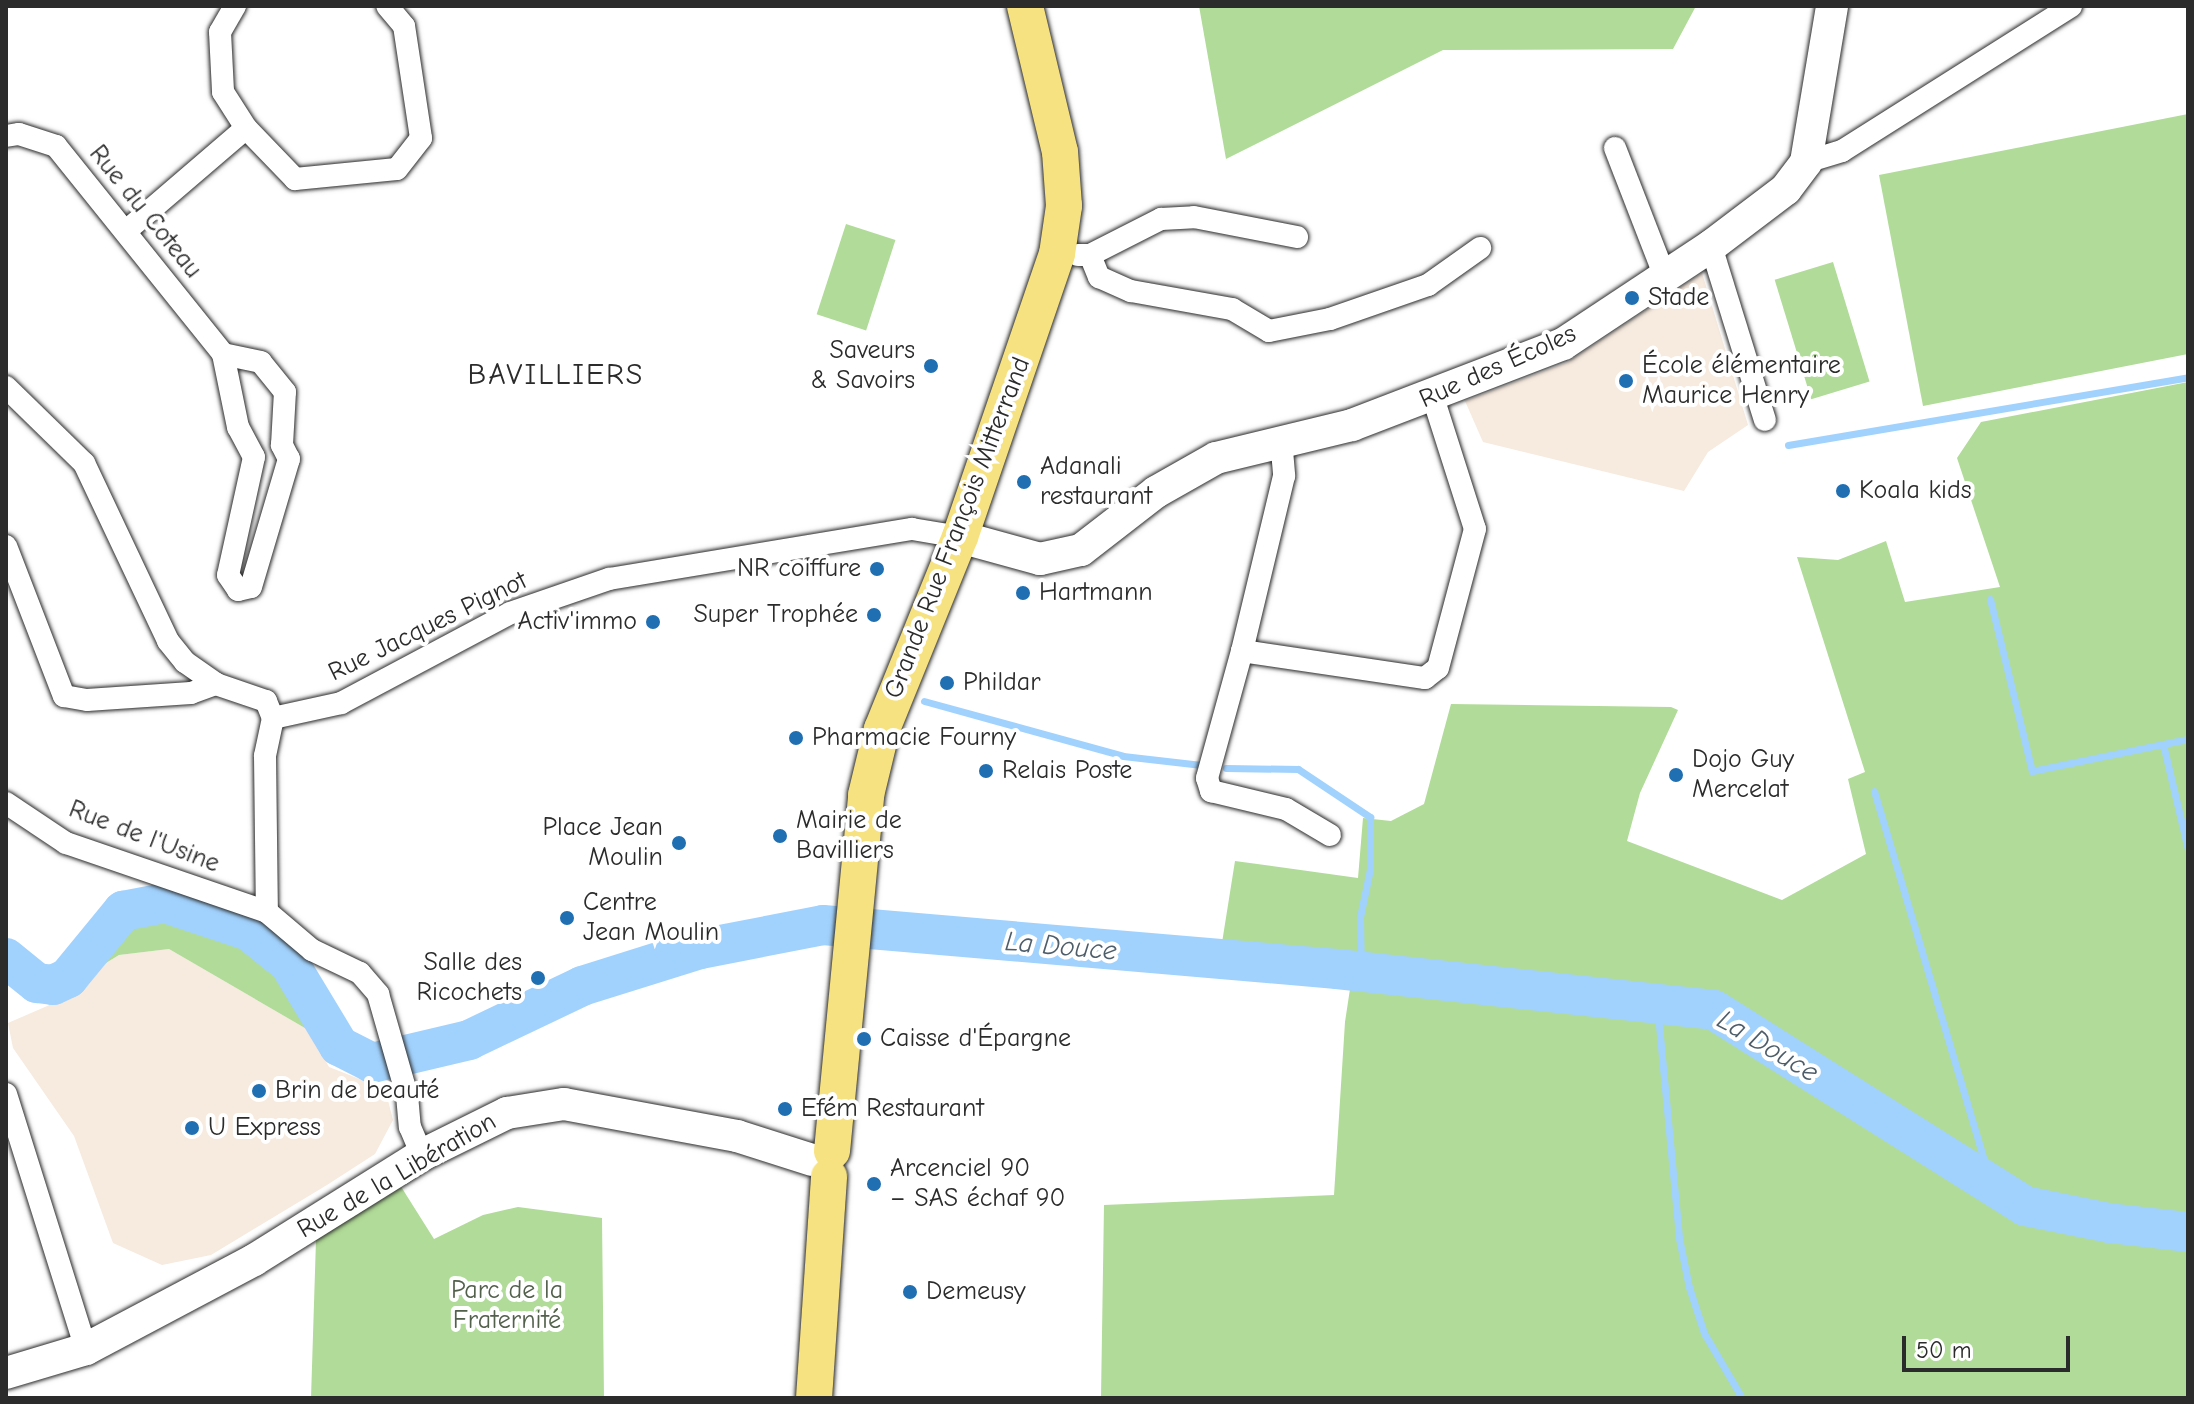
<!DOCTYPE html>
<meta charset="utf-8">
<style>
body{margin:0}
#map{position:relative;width:2194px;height:1404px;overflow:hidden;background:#fff;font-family:"Comic Neue",sans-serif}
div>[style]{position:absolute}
.built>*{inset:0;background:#f7eadf}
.green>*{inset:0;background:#b1db98;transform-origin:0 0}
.stream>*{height:7px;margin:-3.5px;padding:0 3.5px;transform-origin:3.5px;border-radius:3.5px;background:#a1d2fd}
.river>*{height:40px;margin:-20px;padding:0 20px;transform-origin:20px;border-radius:20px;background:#a1d2fd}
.roads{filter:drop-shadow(0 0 2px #2b2b2b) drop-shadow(0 0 2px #2b2b2b)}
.street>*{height:22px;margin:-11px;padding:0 11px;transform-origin:11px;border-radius:11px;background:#fff}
.secondary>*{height:32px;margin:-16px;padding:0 16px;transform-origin:16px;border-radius:16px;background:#fff}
.primary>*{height:36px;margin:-18px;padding:0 18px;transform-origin:18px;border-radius:18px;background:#f7e281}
.dots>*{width:22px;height:22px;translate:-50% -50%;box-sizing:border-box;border:4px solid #fff;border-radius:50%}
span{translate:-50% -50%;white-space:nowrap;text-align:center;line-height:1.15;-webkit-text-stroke:8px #fff;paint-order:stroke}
.street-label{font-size:26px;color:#2b2b2b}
.poi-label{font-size:26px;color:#2b2b2b}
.left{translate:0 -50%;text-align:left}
.right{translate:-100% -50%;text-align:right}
.park-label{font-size:26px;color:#53604c}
.water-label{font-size:28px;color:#4e5d6a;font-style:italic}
.quarter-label{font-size:30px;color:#2b2b2b;letter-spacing:2px}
.frame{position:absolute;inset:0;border:8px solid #2b2b2b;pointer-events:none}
.scale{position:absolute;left:1902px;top:1336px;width:168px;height:36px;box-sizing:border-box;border:4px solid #2b2b2b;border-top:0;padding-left:10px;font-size:24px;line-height:28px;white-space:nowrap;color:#2b2b2b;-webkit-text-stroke:6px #fff;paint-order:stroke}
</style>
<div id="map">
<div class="built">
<div style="clip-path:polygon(1702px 273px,1748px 425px,1708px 452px,1684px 491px,1483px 442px,1465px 401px,1568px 362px)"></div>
<div style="clip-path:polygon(169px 949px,310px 1031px,329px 1067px,385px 1089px,393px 1120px,375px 1154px,327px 1185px,211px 1255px,162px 1265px,113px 1243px,74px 1136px,13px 1048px,8px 1023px,68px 997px,80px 979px,119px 955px)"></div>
</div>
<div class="green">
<div style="clip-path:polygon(1199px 6px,1696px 6px,1673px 49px,1443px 50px,1226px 159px)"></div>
<div style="clip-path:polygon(2188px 114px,2188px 354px,1923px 406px,1879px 175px)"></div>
<div style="left:846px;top:224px;width:52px;height:95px;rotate:18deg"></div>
<div style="left:1833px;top:262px;width:125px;height:61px;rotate:73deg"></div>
<div style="clip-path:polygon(2188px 382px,2188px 1398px,1101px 1398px,1104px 1205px,1334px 1195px,1345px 1022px,1355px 956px,1221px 949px,1235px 861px,1358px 878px,1363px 818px,1391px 821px,1424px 804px,1451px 704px,1671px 707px,1678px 710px,1640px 793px,1627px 841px,1782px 900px,1866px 854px,1848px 779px,1865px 772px,1797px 557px,1838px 560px,1886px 541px,1905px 602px,2000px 587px,1957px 458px,1981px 422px)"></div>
<div style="clip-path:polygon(157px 913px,251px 942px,298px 991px,314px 1020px,310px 1031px,169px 949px,119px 955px,80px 979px,119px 925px)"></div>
<div style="clip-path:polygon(400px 1185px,434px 1239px,483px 1215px,518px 1207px,602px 1218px,604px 1398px,311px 1398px,316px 1240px)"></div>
</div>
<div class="stream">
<div style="left:1788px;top:445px;width:406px;rotate:-9.6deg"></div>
<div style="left:1990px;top:599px;width:177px;rotate:76.3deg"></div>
<div style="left:2032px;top:771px;width:159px;rotate:-11.6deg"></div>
<div style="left:924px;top:701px;width:206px;rotate:15.4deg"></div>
<div style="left:1123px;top:756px;width:79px;rotate:6.6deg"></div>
<div style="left:2163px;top:744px;width:109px;rotate:76.7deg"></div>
<div style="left:1226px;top:768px;width:72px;rotate:0.8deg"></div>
<div style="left:1298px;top:769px;width:87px;rotate:33.7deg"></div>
<div style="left:1370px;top:817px;width:52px;rotate:90deg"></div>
<div style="left:1370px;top:869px;width:49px;rotate:101.8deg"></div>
<div style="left:1360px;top:917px;width:55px;rotate:89deg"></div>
<div style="left:1874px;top:791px;width:410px;rotate:73.4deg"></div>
<div style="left:1657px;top:1004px;width:235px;rotate:84.6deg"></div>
<div style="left:1679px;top:1238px;width:50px;rotate:78.5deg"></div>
<div style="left:1689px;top:1287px;width:48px;rotate:71.9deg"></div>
<div style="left:1704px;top:1333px;width:75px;rotate:59.7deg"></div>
</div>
<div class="river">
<div style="left:6px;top:958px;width:40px;rotate:39deg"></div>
<div style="left:37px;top:983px;width:16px;rotate:7deg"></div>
<div style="left:53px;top:985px;width:17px;rotate:-25deg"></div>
<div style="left:68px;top:978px;width:87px;rotate:-50.6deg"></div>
<div style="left:123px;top:911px;width:43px;rotate:-10.8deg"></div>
<div style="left:165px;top:903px;width:89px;rotate:18.4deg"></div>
<div style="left:249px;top:931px;width:51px;rotate:38.7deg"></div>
<div style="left:289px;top:963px;width:97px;rotate:58.9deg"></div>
<div style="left:339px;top:1046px;width:37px;rotate:27deg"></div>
<div style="left:372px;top:1063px;width:100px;rotate:-13.3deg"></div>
<div style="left:469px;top:1040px;width:125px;rotate:-25.5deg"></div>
<div style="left:582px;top:986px;width:124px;rotate:-17.4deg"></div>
<div style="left:700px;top:949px;width:125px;rotate:-11deg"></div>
<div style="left:823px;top:925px;width:516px;rotate:4.89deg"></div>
<div style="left:1337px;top:969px;width:379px;rotate:6.2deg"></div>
<div style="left:1714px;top:1010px;width:368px;rotate:32.2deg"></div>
<div style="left:2025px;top:1206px;width:86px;rotate:11.4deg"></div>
<div style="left:2109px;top:1223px;width:80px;rotate:6.5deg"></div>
</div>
<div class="roads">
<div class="street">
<div style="left:235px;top:6px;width:30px;rotate:120deg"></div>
<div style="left:220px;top:32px;width:60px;rotate:87.1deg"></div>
<div style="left:223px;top:92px;width:43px;rotate:57.4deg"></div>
<div style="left:246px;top:128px;width:71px;rotate:46.1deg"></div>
<div style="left:295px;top:179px;width:102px;rotate:-5.6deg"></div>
<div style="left:397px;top:169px;width:39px;rotate:-52deg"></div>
<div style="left:421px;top:138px;width:113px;rotate:-98.6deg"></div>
<div style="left:404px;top:26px;width:26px;rotate:-130deg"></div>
<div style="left:6px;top:136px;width:13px;rotate:-9deg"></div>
<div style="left:19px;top:134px;width:39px;rotate:18deg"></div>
<div style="left:56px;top:146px;width:267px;rotate:51.2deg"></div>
<div style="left:223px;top:354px;width:75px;rotate:78.4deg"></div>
<div style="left:238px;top:427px;width:34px;rotate:62deg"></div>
<div style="left:254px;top:457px;width:121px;rotate:102.4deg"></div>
<div style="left:228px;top:575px;width:18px;rotate:56deg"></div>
<div style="left:238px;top:590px;width:13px;rotate:-13deg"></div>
<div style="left:251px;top:587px;width:134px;rotate:-73.5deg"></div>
<div style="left:289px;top:459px;width:16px;rotate:-117deg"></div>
<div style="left:282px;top:445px;width:53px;rotate:-86.8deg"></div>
<div style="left:285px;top:392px;width:38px;rotate:-129deg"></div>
<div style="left:261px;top:362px;width:39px;rotate:-168deg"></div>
<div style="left:1615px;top:148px;width:138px;rotate:68.8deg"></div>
<div style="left:1806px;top:162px;width:38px;rotate:-17deg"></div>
<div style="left:1842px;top:151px;width:271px;rotate:-32.3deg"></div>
<div style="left:126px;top:231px;width:158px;rotate:-40.6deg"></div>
<div style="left:1711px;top:246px;width:182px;rotate:72.8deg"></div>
<div style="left:1078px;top:255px;width:12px"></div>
<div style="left:1090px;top:255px;width:80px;rotate:-26.9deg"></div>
<div style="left:1161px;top:219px;width:33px;rotate:-3deg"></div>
<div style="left:1194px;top:217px;width:105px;rotate:11deg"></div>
<div style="left:1090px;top:255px;width:24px;rotate:68deg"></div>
<div style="left:1099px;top:277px;width:35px;rotate:24deg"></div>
<div style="left:1131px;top:291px;width:103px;rotate:10.1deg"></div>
<div style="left:1232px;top:309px;width:43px;rotate:30.7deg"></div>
<div style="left:1269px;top:331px;width:62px;rotate:-11.1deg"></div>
<div style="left:1330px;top:319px;width:104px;rotate:-19.1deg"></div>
<div style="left:1428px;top:285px;width:64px;rotate:-35.4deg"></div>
<div style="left:6px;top:387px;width:109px;rotate:44.3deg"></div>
<div style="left:84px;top:463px;width:197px;rotate:64.7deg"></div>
<div style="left:168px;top:641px;width:27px;rotate:51deg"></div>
<div style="left:185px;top:662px;width:38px;rotate:35deg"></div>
<div style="left:216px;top:684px;width:53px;rotate:18.8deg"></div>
<div style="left:266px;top:701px;width:18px;rotate:68deg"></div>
<div style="left:1281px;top:439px;width:37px;rotate:85deg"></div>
<div style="left:1284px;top:476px;width:180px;rotate:103.5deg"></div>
<div style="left:1242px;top:651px;width:185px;rotate:8.4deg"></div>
<div style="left:1425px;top:678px;width:16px;rotate:-38deg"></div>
<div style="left:1438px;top:668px;width:144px;rotate:-75.1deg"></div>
<div style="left:1475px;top:529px;width:139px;rotate:-107.7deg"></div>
<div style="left:6px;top:546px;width:161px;rotate:68.9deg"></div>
<div style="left:64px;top:696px;width:23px;rotate:10deg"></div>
<div style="left:87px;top:700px;width:104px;rotate:-3.9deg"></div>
<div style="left:191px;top:693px;width:27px;rotate:-20deg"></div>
<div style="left:1242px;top:651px;width:132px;rotate:105.4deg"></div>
<div style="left:1207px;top:778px;width:14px;rotate:73deg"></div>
<div style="left:1211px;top:791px;width:77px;rotate:13.5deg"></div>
<div style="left:1286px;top:809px;width:51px;rotate:30.6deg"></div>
<div style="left:273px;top:718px;width:70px;rotate:-12.4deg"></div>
<div style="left:341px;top:703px;width:191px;rotate:-28deg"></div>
<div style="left:510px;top:613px;width:105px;rotate:-19deg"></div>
<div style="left:609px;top:579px;width:307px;rotate:-9.4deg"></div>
<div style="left:912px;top:529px;width:49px;rotate:9.5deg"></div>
<div style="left:273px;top:718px;width:39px;rotate:102deg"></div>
<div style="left:265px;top:756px;width:156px;rotate:89.3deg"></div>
<div style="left:267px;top:912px;width:59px;rotate:40.2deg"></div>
<div style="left:312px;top:950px;width:53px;rotate:25.6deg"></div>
<div style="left:360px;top:973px;width:28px;rotate:49deg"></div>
<div style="left:378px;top:994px;width:105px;rotate:74deg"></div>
<div style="left:407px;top:1095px;width:32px;rotate:85deg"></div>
<div style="left:410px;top:1127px;width:30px;rotate:67deg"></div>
<div style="left:6px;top:803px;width:72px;rotate:33.7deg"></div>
<div style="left:66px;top:843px;width:213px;rotate:18.9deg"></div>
<div style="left:6px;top:1094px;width:267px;rotate:72.6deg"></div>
</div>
<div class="secondary">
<div style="left:960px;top:537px;width:83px;rotate:15.4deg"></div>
<div style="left:1040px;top:559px;width:42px;rotate:-12.4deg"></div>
<div style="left:1081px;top:550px;width:95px;rotate:-37.7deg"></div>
<div style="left:1156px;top:492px;width:69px;rotate:-29.5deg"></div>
<div style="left:1216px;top:458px;width:140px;rotate:-13.6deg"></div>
<div style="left:1352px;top:425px;width:226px;rotate:-21deg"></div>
<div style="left:1563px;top:344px;width:178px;rotate:-33.5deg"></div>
<div style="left:1711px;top:246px;width:94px;rotate:-37.2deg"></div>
<div style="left:1786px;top:189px;width:34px;rotate:-53deg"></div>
<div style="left:1806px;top:162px;width:158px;rotate:-80.5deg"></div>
<div style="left:6px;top:1373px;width:84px;rotate:-16.7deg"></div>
<div style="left:86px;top:1349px;width:190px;rotate:-27.9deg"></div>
<div style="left:254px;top:1260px;width:198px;rotate:-32deg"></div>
<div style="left:422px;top:1155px;width:95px;rotate:-26.3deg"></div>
<div style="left:507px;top:1113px;width:58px;rotate:-9deg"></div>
<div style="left:564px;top:1104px;width:176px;rotate:10.5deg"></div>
<div style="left:737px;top:1136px;width:79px;rotate:17.7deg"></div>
</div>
<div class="primary">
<div style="left:832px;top:1151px;width:358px;rotate:-84.5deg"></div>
<div style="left:866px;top:795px;width:68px;rotate:-76.4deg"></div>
<div style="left:882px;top:729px;width:207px;rotate:-67.9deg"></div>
<div style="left:960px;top:537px;width:299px;rotate:-71.1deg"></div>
<div style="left:1057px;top:254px;width:49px;rotate:-81.7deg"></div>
<div style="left:1064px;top:206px;width:54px;rotate:-94.2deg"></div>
<div style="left:1060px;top:152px;width:150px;rotate:-103.5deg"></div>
<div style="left:814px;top:1398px;width:222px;rotate:-86.1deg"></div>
</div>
</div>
<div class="dots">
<div style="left:1632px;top:298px;background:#1f6fb2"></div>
<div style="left:931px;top:366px;background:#1f6fb2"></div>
<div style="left:1626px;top:381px;background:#1f6fb2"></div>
<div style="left:1024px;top:482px;background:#1f6fb2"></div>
<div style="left:1843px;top:491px;background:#1f6fb2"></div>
<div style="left:877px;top:569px;background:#1f6fb2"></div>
<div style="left:1023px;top:593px;background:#1f6fb2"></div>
<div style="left:874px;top:615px;background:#1f6fb2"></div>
<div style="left:653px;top:622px;background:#1f6fb2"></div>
<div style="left:947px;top:683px;background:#1f6fb2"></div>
<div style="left:796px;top:738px;background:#1f6fb2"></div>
<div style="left:986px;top:771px;background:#1f6fb2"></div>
<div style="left:1676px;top:775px;background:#1f6fb2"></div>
<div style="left:780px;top:836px;background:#1f6fb2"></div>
<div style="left:679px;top:843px;background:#1f6fb2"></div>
<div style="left:567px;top:918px;background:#1f6fb2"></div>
<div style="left:538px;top:978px;background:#1f6fb2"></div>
<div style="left:864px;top:1039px;background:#1f6fb2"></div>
<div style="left:259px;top:1091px;background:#1f6fb2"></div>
<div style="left:785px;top:1109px;background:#1f6fb2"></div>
<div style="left:192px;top:1128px;background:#1f6fb2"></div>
<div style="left:874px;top:1184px;background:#1f6fb2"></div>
<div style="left:910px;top:1292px;background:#1f6fb2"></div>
</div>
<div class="street-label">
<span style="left:145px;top:212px;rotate:51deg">Rue du Coteau</span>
<span style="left:1498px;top:367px;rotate:-24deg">Rue des Écoles</span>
<span style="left:958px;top:528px;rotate:-69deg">Grande Rue François Mitterrand</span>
<span style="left:428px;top:627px;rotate:-26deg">Rue Jacques Pignot</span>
<span style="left:144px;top:837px;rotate:21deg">Rue de l'Usine</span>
<span style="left:397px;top:1176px;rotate:-30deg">Rue de la Libération</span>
</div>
<div class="poi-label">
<span class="left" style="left:1648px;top:298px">Stade</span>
<span class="right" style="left:915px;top:366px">Saveurs<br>&amp; Savoirs</span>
<span class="left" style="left:1642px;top:381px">École élémentaire<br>Maurice Henry</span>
<span class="left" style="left:1040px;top:482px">Adanali<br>restaurant</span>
<span class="left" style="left:1859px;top:491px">Koala kids</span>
<span class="right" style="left:861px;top:569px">NR coiffure</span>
<span class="left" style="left:1039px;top:593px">Hartmann</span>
<span class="right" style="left:858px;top:615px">Super Trophée</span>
<span class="right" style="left:637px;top:622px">Activ'immo</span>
<span class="left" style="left:963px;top:683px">Phildar</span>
<span class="left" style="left:812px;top:738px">Pharmacie Fourny</span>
<span class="left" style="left:1692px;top:775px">Dojo Guy<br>Mercelat</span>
<span class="left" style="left:1002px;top:771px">Relais Poste</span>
<span class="left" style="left:796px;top:836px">Mairie de<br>Bavilliers</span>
<span class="right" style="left:663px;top:843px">Place Jean<br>Moulin</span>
<span class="left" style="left:583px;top:918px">Centre<br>Jean Moulin</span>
<span class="right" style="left:522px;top:978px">Salle des<br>Ricochets</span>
<span class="left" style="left:880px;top:1039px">Caisse d'Épargne</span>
<span class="left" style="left:275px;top:1091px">Brin de beauté</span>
<span class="left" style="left:801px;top:1109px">Efém Restaurant</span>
<span class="left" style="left:208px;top:1128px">U Express</span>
<span class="left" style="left:890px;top:1184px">Arcenciel 90<br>– SAS échaf 90</span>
<span class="left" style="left:926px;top:1292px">Demeusy</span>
</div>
<div class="park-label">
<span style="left:507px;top:1306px">Parc de la<br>Fraternité</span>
</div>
<div class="water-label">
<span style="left:1061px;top:946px;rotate:5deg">La Douce</span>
<span style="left:1768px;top:1046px;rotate:31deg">La Douce</span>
</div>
<div class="quarter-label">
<span style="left:556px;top:375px">BAVILLIERS</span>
</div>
<div class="frame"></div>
<div class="scale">50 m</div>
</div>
